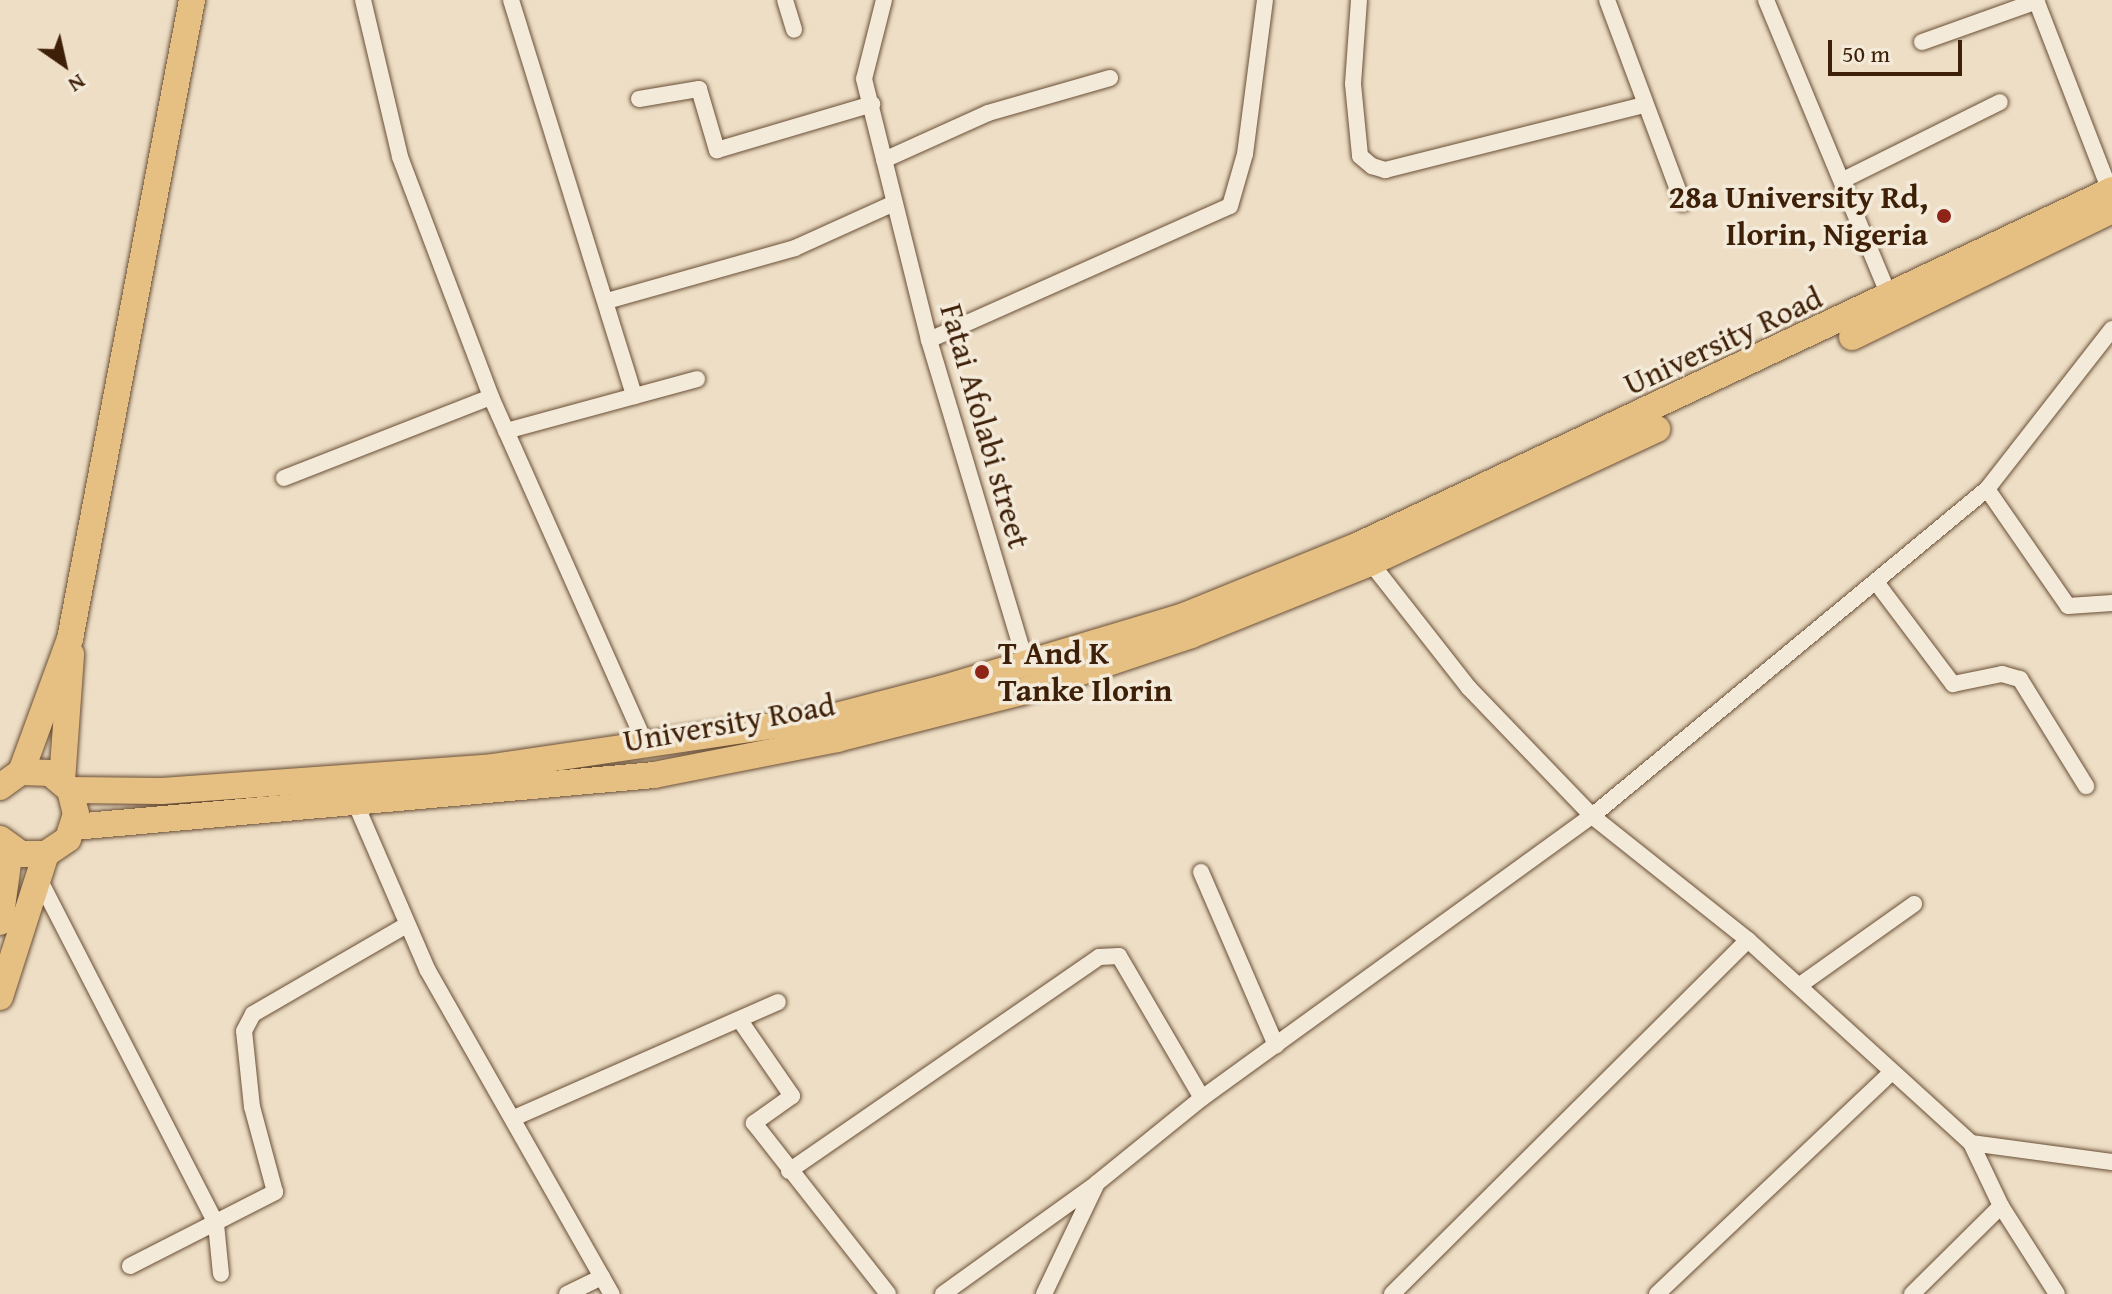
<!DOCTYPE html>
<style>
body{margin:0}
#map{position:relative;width:2112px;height:1294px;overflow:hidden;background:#eddec5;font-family:"Gentium Book Plus",serif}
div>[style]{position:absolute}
.roads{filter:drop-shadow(0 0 2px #6a4f36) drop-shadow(0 0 2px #6a4f36)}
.street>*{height:16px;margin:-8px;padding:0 8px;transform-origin:8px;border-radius:8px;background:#f3ead9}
.primary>*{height:26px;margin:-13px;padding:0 13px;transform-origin:13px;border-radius:13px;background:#e6bf82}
.dots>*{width:22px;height:22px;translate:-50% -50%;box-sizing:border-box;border:4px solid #f3ead9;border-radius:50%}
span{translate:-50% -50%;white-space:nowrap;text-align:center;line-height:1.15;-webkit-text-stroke:7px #f3ead9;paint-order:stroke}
.poi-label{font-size:32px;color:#3e1f07;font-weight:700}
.right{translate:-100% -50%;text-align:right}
.left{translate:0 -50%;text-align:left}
.street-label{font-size:32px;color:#3e1f07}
.north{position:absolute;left:24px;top:24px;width:80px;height:80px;-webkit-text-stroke:6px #f3ead9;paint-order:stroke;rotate:146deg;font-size:22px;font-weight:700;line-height:32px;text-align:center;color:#3e1f07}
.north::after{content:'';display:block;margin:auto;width:28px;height:36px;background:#3e1f07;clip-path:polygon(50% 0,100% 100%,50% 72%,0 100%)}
.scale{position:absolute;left:1828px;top:40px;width:134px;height:36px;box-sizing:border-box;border:4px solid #3e1f07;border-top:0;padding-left:10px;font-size:24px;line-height:28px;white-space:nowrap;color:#3e1f07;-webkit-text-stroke:6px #f3ead9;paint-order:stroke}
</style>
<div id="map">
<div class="roads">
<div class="street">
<div style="left:363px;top:0;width:161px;rotate:76.7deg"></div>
<div style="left:400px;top:157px;width:257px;rotate:69.2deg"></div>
<div style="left:491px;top:397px;width:381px;rotate:66deg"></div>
<div style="left:511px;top:0;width:415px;rotate:72.7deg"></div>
<div style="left:785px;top:0;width:31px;rotate:73deg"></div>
<div style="left:884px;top:0;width:81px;rotate:104.2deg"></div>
<div style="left:864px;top:79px;width:269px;rotate:76deg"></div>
<div style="left:929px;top:340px;width:338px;rotate:73.3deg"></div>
<div style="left:1359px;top:0;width:84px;rotate:94.1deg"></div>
<div style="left:1353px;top:84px;width:72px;rotate:84.4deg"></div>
<div style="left:1360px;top:156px;width:16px;rotate:40deg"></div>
<div style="left:1372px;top:166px;width:14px;rotate:17deg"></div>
<div style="left:1385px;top:170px;width:267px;rotate:-14.1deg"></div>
<div style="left:1607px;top:0;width:217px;rotate:69.5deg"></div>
<div style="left:1766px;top:0;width:323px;rotate:67.4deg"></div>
<div style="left:2036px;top:0;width:205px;rotate:68.8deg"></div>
<div style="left:1922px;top:42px;width:122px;rotate:-19.6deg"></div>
<div style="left:639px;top:99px;width:61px;rotate:-9.5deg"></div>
<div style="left:699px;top:89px;width:64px;rotate:73.6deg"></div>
<div style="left:717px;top:150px;width:162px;rotate:-16.5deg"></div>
<div style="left:884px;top:160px;width:114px;rotate:-24.3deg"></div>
<div style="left:988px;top:113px;width:127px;rotate:-16deg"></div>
<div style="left:1843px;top:180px;width:175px;rotate:-26.4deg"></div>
<div style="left:607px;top:301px;width:195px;rotate:-15.7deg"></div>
<div style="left:795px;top:248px;width:109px;rotate:-24.4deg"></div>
<div style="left:929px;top:340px;width:329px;rotate:-24deg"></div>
<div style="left:1230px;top:206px;width:54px;rotate:-73.9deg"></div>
<div style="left:1245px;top:154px;width:155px;rotate:-82.6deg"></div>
<div style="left:506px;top:431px;width:198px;rotate:-15.2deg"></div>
<div style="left:284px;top:478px;width:222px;rotate:-21.4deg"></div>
<div style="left:1987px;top:489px;width:142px;rotate:55.3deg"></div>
<div style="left:2068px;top:606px;width:44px;rotate:-3.9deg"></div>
<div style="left:1367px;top:558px;width:165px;rotate:51.9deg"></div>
<div style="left:1469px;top:688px;width:178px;rotate:46.1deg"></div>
<div style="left:1592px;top:816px;width:199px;rotate:38.5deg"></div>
<div style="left:1748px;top:940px;width:302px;rotate:42.3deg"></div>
<div style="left:1971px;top:1143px;width:142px;rotate:7.7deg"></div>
<div style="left:1876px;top:582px;width:128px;rotate:53deg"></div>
<div style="left:1953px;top:684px;width:50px;rotate:-11.5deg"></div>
<div style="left:2002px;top:674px;width:19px;rotate:16deg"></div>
<div style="left:2020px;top:679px;width:126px;rotate:58.3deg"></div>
<div style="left:354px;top:800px;width:184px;rotate:66.6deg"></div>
<div style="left:427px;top:969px;width:374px;rotate:60.4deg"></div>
<div style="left:1201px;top:872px;width:189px;rotate:66.6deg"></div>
<div style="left:38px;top:877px;width:390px;rotate:62.8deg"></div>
<div style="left:216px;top:1224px;width:50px;rotate:84.3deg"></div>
<div style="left:1800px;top:985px;width:140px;rotate:-35.4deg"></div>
<div style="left:741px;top:1022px;width:90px;rotate:55.4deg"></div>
<div style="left:792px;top:1096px;width:47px;rotate:144.6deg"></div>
<div style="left:754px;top:1123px;width:217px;rotate:51.9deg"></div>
<div style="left:516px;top:1117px;width:286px;rotate:-23.7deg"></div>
<div style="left:1971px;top:1143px;width:70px;rotate:64.5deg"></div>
<div style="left:2001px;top:1206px;width:104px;rotate:57.5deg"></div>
<div style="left:789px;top:1171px;width:377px;rotate:-34.6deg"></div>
<div style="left:1099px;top:957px;width:20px;rotate:-3deg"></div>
<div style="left:1119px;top:956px;width:164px;rotate:59.7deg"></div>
<div style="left:130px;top:1266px;width:163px;rotate:-27deg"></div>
<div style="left:275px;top:1192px;width:88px;rotate:-105.1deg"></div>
<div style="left:252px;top:1107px;width:76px;rotate:-96deg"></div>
<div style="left:244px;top:1031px;width:19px;rotate:-62deg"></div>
<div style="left:253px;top:1014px;width:176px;rotate:-30.1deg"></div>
<div style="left:567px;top:1294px;width:39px;rotate:-26deg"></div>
<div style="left:943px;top:1294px;width:188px;rotate:-35.7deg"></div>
<div style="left:1044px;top:1294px;width:123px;rotate:-64.5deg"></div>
<div style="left:1097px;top:1183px;width:135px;rotate:-39deg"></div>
<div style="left:1202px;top:1098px;width:481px;rotate:-35.9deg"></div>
<div style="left:1592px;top:816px;width:513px;rotate:-39.62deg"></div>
<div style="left:1987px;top:489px;width:203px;rotate:-52deg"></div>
<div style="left:1392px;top:1294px;width:502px;rotate:-44.84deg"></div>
<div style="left:1657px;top:1294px;width:322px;rotate:-43.4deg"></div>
<div style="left:1912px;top:1294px;width:125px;rotate:-44.7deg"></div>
</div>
<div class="primary">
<div style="left:1852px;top:337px;width:289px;rotate:-26deg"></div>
<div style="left:21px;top:772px;width:142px;rotate:-69.8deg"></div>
<div style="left:70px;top:639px;width:651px;rotate:-79.19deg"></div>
<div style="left:62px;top:781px;width:127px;rotate:-85.9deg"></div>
<div style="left:0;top:787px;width:26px;rotate:-36deg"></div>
<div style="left:21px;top:772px;width:29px;rotate:2deg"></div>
<div style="left:50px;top:773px;width:26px;rotate:40deg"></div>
<div style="left:70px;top:790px;width:25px;rotate:76deg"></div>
<div style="left:76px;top:814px;width:26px;rotate:108deg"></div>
<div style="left:68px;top:839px;width:27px;rotate:146deg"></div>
<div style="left:46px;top:854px;width:25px;rotate:180deg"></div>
<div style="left:21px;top:854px;width:26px;rotate:-144deg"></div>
<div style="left:70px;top:790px;width:92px;rotate:0.6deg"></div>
<div style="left:162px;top:791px;width:332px;rotate:-4.1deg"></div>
<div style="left:493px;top:767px;width:343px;rotate:-8.4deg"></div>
<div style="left:832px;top:717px;width:116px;rotate:-14.5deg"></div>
<div style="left:944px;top:688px;width:251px;rotate:-16.7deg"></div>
<div style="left:1184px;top:616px;width:189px;rotate:-22.1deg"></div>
<div style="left:1359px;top:545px;width:832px;rotate:-25.24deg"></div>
<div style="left:74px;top:827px;width:582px;rotate:-5.12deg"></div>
<div style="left:654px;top:775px;width:187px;rotate:-11.1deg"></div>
<div style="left:837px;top:739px;width:190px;rotate:-14.3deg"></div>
<div style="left:1021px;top:692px;width:179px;rotate:-18.5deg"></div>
<div style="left:1191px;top:635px;width:193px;rotate:-21.9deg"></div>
<div style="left:1370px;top:563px;width:317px;rotate:-25deg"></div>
<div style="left:0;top:922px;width:74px;rotate:-82.2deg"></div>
<div style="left:0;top:997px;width:150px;rotate:-72.2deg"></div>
</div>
</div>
<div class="dots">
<div style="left:1944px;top:216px;background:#8f2418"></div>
<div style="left:982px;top:672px;background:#8f2418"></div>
</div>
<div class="poi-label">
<span class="right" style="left:1928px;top:216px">28a University Rd,<br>Ilorin, Nigeria</span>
<span class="left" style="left:998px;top:672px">T And K<br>Tanke Ilorin</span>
</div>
<div class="street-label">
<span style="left:1723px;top:341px;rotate:-25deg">University Road</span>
<span style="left:985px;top:426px;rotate:74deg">Fatai Afolabi street</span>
<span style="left:729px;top:723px;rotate:-10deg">University Road</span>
</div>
<div class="north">N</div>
<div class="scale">50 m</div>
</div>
